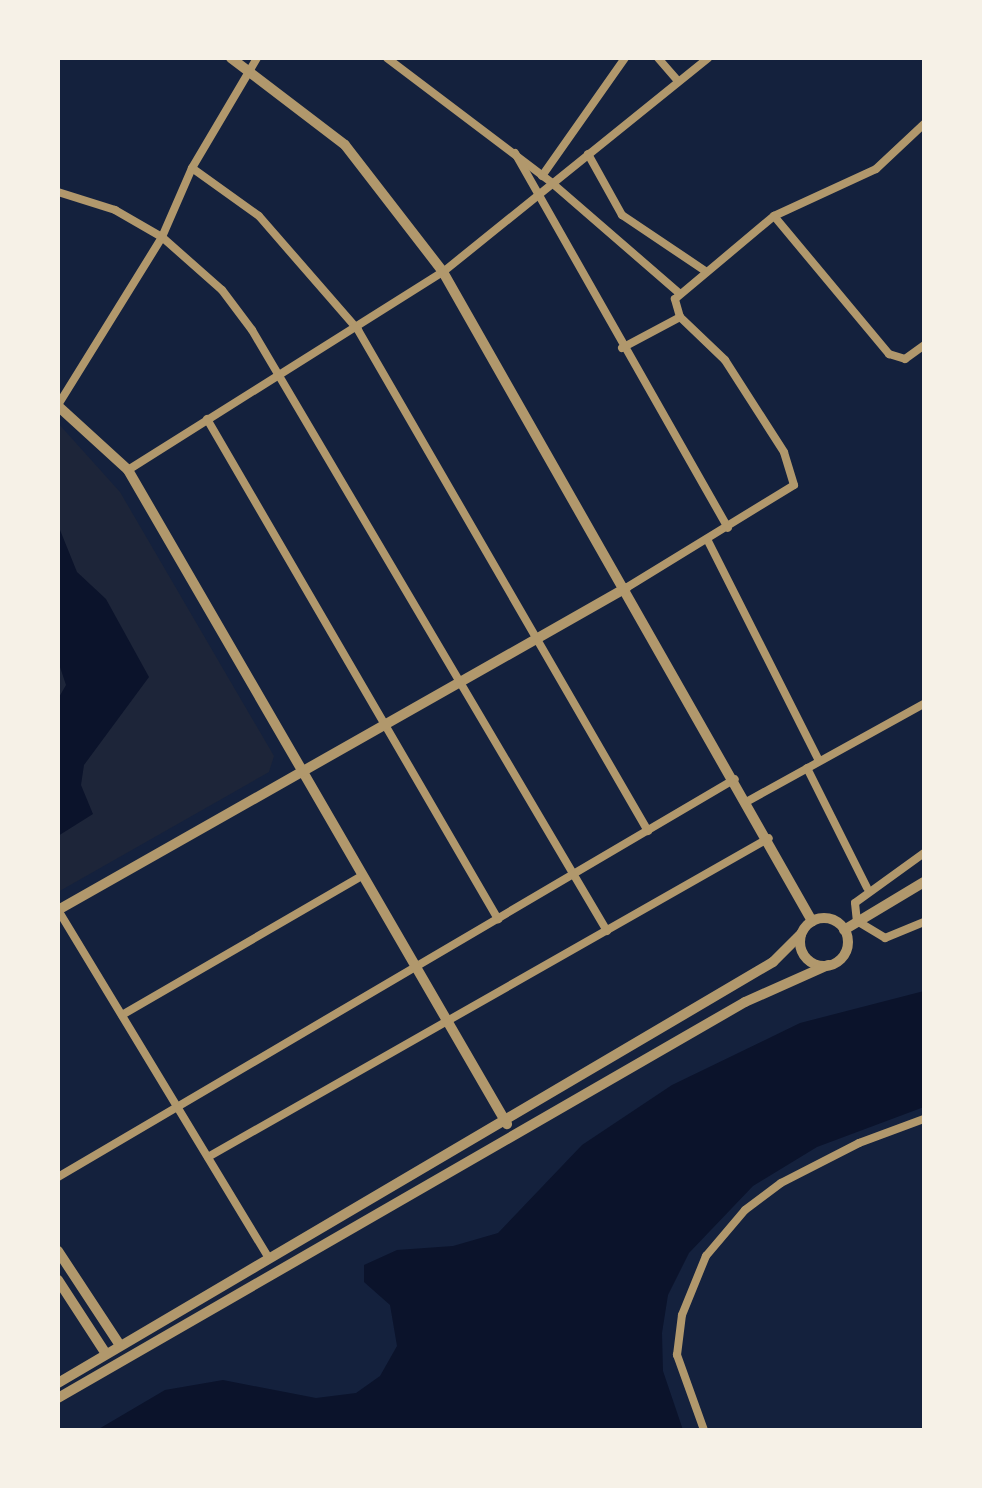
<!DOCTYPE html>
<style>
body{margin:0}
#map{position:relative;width:982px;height:1488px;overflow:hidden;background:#14213d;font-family:Quicksand,sans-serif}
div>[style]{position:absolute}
.green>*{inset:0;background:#1d2539}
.water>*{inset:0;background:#0b132b}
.minor>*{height:8px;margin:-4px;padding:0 4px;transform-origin:4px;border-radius:4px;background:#b1986c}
.tertiary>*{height:10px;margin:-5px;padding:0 5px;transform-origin:5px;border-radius:5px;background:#b1986c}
.tertiary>.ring{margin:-5px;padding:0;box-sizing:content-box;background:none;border:10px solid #b1986c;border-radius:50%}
span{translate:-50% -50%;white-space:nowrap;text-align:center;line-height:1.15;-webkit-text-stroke:8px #f6f1e7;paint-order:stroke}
.frame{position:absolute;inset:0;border:60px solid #f6f1e7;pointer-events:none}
</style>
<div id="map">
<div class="green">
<div style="clip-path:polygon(58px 423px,120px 492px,274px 756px,269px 772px,58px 892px)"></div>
</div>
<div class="water">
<div style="clip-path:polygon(58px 525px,77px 572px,106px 599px,149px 677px,84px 765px,81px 785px,93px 814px,58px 836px,58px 699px,66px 685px,58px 661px)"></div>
<div style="clip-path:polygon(924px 991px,924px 1107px,817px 1147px,753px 1186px,689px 1253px,668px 1295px,662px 1333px,663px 1371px,683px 1430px,97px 1430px,165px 1390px,223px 1380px,316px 1398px,356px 1393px,380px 1376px,397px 1346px,390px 1305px,364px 1282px,364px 1265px,397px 1250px,453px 1246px,498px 1233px,582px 1145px,672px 1085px,800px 1023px)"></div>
</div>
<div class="minor">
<div style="left:387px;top:58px;width:207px;rotate:37.1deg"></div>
<div style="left:552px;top:183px;width:168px;rotate:40.9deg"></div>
<div style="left:658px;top:58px;width:30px;rotate:49deg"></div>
<div style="left:515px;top:153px;width:431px;rotate:60.4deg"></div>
<div style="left:588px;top:154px;width:70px;rotate:60.9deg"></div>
<div style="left:622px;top:215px;width:99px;rotate:33.9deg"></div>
<div style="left:192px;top:168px;width:82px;rotate:35.6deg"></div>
<div style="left:259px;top:216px;width:151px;rotate:49deg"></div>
<div style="left:358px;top:330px;width:579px;rotate:59.94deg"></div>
<div style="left:542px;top:176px;width:144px;rotate:-54.9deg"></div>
<div style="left:58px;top:192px;width:60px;rotate:17.5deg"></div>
<div style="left:115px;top:210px;width:54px;rotate:29.9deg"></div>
<div style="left:162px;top:237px;width:80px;rotate:41.5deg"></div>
<div style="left:222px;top:290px;width:50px;rotate:53.1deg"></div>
<div style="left:252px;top:330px;width:698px;rotate:59.43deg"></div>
<div style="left:774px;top:216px;width:180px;rotate:50.2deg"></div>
<div style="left:889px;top:354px;width:17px;rotate:17deg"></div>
<div style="left:905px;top:359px;width:24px;rotate:-36deg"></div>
<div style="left:622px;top:348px;width:66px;rotate:-28.1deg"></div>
<div style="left:58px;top:405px;width:198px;rotate:-58.2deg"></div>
<div style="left:162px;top:237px;width:75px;rotate:-66.5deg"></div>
<div style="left:192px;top:168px;width:128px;rotate:-59.4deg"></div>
<div style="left:207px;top:419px;width:579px;rotate:59.8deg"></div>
<div style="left:128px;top:470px;width:372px;rotate:-32.2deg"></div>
<div style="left:443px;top:272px;width:341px;rotate:-38.9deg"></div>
<div style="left:708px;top:541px;width:246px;rotate:63.2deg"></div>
<div style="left:626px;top:588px;width:197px;rotate:-31.5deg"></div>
<div style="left:794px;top:485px;width:34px;rotate:-107deg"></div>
<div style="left:784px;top:452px;width:109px;rotate:-122.7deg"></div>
<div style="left:725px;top:360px;width:62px;rotate:-136.3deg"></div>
<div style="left:680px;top:317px;width:19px;rotate:-106deg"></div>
<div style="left:675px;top:299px;width:129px;rotate:-40deg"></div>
<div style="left:774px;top:216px;width:112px;rotate:-24.7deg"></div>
<div style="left:876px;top:169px;width:66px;rotate:-43.2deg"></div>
<div style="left:807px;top:768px;width:134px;rotate:63.4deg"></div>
<div style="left:748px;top:801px;width:201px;rotate:-28.9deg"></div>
<div style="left:924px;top:853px;width:85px;rotate:144.1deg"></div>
<div style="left:855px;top:903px;width:18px;rotate:84deg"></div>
<div style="left:857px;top:921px;width:33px;rotate:31deg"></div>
<div style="left:885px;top:938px;width:42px;rotate:-22.3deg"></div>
<div style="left:58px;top:910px;width:406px;rotate:58.8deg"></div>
<div style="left:122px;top:1015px;width:275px;rotate:-30.1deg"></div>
<div style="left:208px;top:1157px;width:645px;rotate:-29.62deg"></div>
<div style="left:58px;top:1177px;width:785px;rotate:-30.45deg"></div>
<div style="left:704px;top:1430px;width:80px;rotate:-109.8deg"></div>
<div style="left:677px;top:1355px;width:40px;rotate:-82.9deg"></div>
<div style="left:682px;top:1315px;width:64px;rotate:-67.9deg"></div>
<div style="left:706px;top:1256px;width:60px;rotate:-49.7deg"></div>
<div style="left:745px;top:1210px;width:45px;rotate:-36.9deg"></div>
<div style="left:781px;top:1183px;width:88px;rotate:-27.1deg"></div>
<div style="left:859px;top:1143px;width:69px;rotate:-20.3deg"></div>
</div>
<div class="tertiary">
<div style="left:231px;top:58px;width:143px;rotate:37.3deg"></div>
<div style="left:345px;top:145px;width:160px;rotate:52.3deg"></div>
<div style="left:443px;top:272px;width:747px;rotate:60.38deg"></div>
<div style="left:58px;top:406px;width:95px;rotate:42.4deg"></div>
<div style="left:128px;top:470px;width:756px;rotate:59.91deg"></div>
<div style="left:58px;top:910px;width:653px;rotate:-29.55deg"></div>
<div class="ring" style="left:800px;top:918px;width:38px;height:38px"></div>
<div style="left:844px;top:930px;width:93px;rotate:-31deg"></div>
<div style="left:58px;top:1251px;width:111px;rotate:56.7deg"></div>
<div style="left:58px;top:1280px;width:88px;rotate:57deg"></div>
<div style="left:58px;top:1383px;width:830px;rotate:-30.49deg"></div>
<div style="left:773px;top:962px;width:40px;rotate:-45deg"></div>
<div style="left:58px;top:1398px;width:793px;rotate:-29.96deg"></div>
<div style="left:745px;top:1002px;width:91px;rotate:-24deg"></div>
</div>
<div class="frame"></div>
</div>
